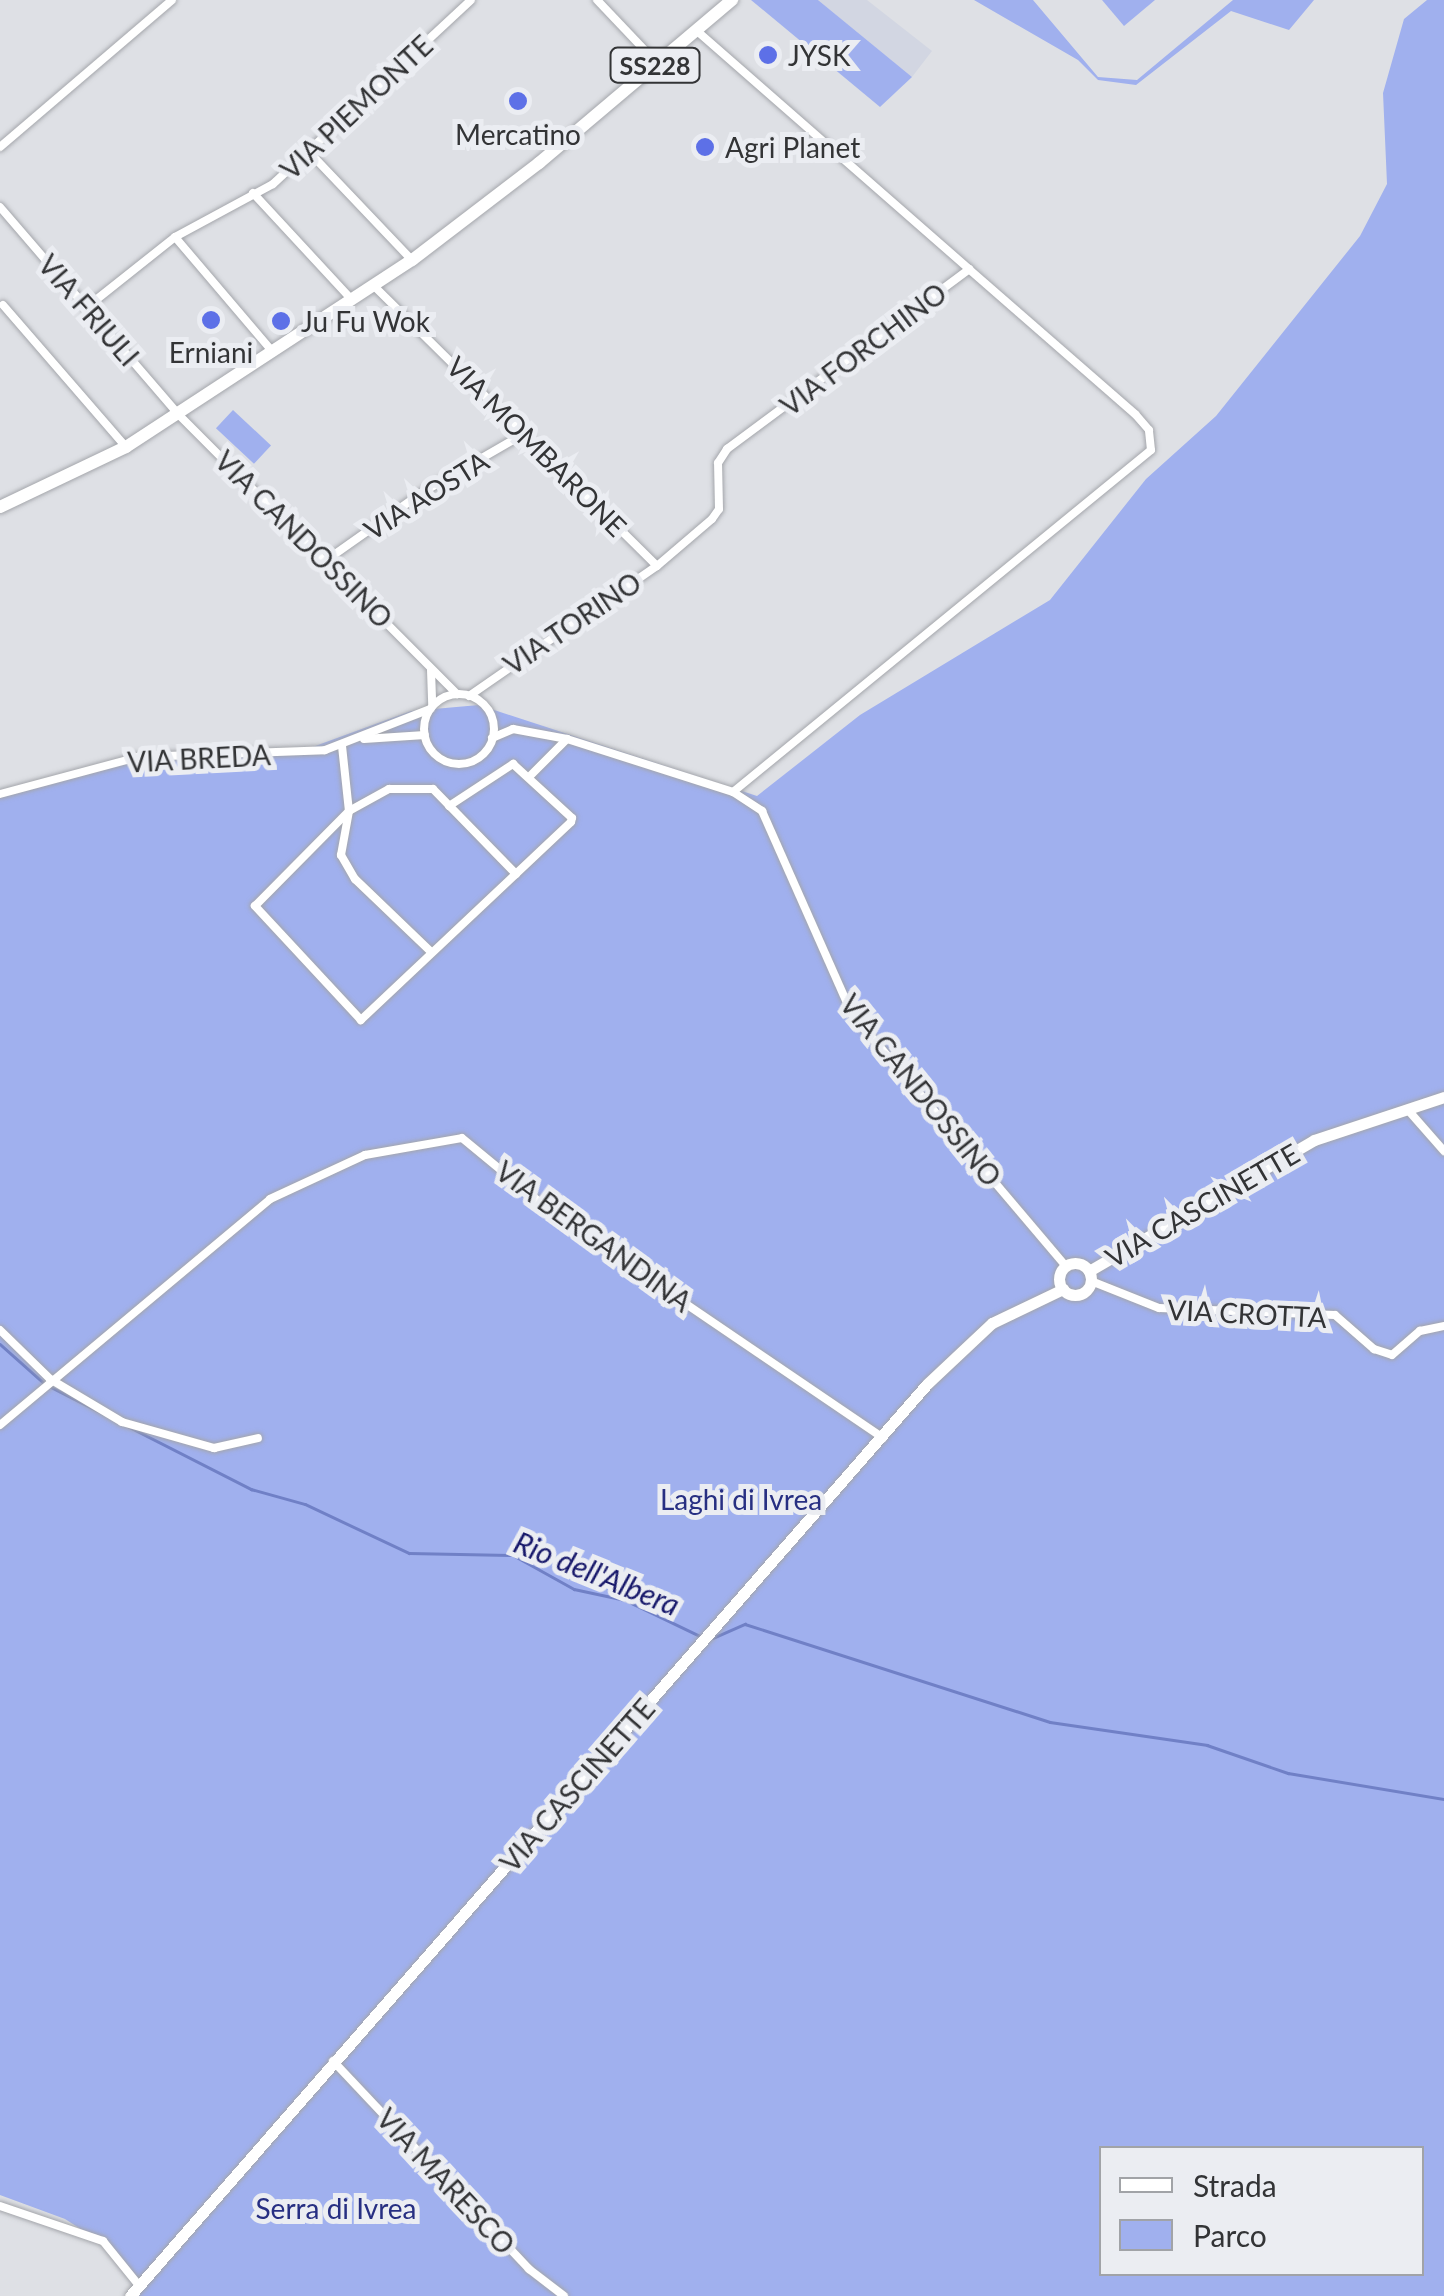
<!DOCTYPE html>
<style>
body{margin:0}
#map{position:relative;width:1444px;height:2296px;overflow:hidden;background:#dee0e5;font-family:Lato,sans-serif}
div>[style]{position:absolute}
.built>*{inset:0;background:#d2d6e2}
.green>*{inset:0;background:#a0b0ee;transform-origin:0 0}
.stream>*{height:2.5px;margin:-1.25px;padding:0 1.25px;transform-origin:1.25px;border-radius:1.25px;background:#7080c6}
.roads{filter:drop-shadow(0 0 2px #a4a6ab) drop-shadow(0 0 2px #a4a6ab)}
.street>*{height:8px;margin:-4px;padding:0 4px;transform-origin:4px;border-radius:4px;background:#fff}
.street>.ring{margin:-4px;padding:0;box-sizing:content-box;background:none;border:8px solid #fff;border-radius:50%}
.secondary>*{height:11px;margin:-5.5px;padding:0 5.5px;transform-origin:5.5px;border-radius:5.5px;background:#fff}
.secondary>.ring{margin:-5.5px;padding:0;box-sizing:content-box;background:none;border:11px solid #fff;border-radius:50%}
.primary>*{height:12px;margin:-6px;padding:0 6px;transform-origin:6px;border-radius:6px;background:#fff}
.dots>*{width:28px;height:28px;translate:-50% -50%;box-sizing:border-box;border:5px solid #ebedf2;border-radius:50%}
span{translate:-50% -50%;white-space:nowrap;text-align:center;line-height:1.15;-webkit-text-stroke:10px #ebedf2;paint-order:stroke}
.shield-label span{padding:2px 8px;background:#ebedf2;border:2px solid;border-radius:8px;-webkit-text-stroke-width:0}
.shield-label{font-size:25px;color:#333436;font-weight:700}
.poi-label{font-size:28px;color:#333436}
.left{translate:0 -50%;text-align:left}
.street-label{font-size:28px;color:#333436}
.park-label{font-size:28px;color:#272f82}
.water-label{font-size:30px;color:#18196b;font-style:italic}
.legend{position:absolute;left:1099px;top:2146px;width:325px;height:130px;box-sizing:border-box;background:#ebedf2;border:2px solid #a1a3a7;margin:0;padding:12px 18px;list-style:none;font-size:30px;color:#333436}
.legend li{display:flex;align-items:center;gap:20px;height:50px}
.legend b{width:50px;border:2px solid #a1a3a7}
</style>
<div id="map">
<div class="built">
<div style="clip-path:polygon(818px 0,867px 0,932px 51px,912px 77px)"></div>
</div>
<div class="green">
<div style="clip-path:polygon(751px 0,818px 0,912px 77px,880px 107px)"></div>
<div style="clip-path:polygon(974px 0,1033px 0,1098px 77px,1137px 80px,1233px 0,1314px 0,1289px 30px,1231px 11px,1136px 85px,1098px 80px,1078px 60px)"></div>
<div style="clip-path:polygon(1102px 0,1155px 0,1124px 26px)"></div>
<div style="clip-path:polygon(evenodd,1427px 0,1444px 0,1444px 2296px,139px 2296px,115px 2251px,65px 2219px,0 2195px,0 790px,135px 757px,307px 749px,411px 711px,479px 705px,757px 796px,860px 715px,1050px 600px,1146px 479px,1216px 416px,1360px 236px,1387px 184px,1383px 93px,1404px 19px,1427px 0,1102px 2148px,1422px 2148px,1422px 2274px,1102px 2274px,1102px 2148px)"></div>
<div style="left:233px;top:410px;width:52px;height:25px;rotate:43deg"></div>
</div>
<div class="stream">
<div style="left:0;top:1344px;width:59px;rotate:41.6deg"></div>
<div style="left:51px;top:1387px;width:225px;rotate:27deg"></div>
<div style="left:251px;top:1489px;width:56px;rotate:15.5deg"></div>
<div style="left:305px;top:1504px;width:115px;rotate:25.2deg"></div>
<div style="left:409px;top:1553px;width:104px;rotate:1.1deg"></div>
<div style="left:513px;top:1555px;width:70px;rotate:29.1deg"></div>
<div style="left:574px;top:1589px;width:52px;rotate:12.2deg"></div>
<div style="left:625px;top:1600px;width:83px;rotate:25.6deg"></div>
<div style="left:713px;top:1638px;width:35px;rotate:-24deg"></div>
<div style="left:745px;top:1624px;width:320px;rotate:17.8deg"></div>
<div style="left:1050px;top:1722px;width:159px;rotate:8.3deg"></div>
<div style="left:1207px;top:1745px;width:86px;rotate:19.1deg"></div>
<div style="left:1288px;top:1773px;width:158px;rotate:9.5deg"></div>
</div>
<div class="roads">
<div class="street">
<div style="left:597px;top:0;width:87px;rotate:46.4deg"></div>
<div style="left:0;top:147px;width:226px;rotate:-40.5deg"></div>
<div style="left:310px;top:153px;width:148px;rotate:46.4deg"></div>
<div style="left:253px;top:193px;width:146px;rotate:47.2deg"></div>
<div style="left:0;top:207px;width:272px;rotate:49.3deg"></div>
<div style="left:177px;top:413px;width:397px;rotate:45.1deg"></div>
<div style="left:175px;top:237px;width:151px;rotate:49.6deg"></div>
<div style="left:374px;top:286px;width:398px;rotate:44.7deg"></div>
<div style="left:3px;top:305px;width:188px;rotate:49.1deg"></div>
<div style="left:87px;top:307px;width:112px;rotate:-38.5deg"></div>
<div style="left:175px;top:237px;width:111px;rotate:-28.4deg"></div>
<div style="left:273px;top:184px;width:270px;rotate:-42.9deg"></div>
<div style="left:328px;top:559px;width:116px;rotate:-35.2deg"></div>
<div style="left:423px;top:492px;width:118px;rotate:-30deg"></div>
<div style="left:431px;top:670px;width:35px;rotate:88deg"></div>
<div class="ring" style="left:424px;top:694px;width:62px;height:62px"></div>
<div style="left:469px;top:696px;width:229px;rotate:-34.7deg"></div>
<div style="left:657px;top:566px;width:72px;rotate:-40.5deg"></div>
<div style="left:712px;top:519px;width:12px;rotate:-55deg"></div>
<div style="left:719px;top:509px;width:46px;rotate:-91.2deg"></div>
<div style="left:718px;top:463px;width:17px;rotate:-57deg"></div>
<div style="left:727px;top:449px;width:302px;rotate:-36.6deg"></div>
<div style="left:969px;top:269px;width:363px;rotate:-138.8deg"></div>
<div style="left:492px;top:738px;width:23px;rotate:-23deg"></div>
<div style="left:513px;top:729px;width:55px;rotate:10.5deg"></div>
<div style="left:567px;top:739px;width:174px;rotate:17.7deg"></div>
<div style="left:733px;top:792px;width:35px;rotate:33deg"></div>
<div style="left:762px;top:811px;width:222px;rotate:66.1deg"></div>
<div style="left:852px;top:1014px;width:331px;rotate:49.7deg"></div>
<div style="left:364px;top:739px;width:61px;rotate:-3.8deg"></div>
<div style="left:342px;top:746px;width:65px;rotate:83.9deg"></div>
<div style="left:349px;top:811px;width:45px;rotate:100.3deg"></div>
<div style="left:341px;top:855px;width:28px;rotate:60deg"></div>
<div style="left:355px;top:879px;width:105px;rotate:43.8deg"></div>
<div style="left:531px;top:775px;width:51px;rotate:-45deg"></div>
<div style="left:733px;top:792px;width:540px;rotate:-39.29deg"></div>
<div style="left:1151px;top:450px;width:20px;rotate:-96deg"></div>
<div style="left:1149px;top:430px;width:21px;rotate:-131deg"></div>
<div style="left:1135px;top:414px;width:220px;rotate:-138.9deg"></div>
<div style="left:0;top:794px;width:143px;rotate:-15deg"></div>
<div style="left:138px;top:757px;width:187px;rotate:-2.1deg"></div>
<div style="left:325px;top:750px;width:113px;rotate:-21.3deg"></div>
<div style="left:449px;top:806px;width:77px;rotate:-33.3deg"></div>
<div style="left:513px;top:764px;width:80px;rotate:42.5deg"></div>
<div style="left:572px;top:818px;width:4px;rotate:104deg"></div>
<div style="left:571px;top:822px;width:289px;rotate:136.7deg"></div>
<div style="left:361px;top:1020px;width:156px;rotate:-132.9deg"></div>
<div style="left:255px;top:906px;width:134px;rotate:-45.3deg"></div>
<div style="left:349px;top:811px;width:46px;rotate:-28.8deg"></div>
<div style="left:389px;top:789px;width:44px"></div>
<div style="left:433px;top:789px;width:119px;rotate:45.7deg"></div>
<div style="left:1408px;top:1110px;width:55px;rotate:48.7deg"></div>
<div style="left:1091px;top:1281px;width:73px;rotate:21.7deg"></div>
<div style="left:1159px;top:1308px;width:176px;rotate:2.3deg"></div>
<div style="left:1335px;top:1315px;width:52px;rotate:41.1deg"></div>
<div style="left:1374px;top:1349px;width:19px;rotate:18deg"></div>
<div style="left:1392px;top:1355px;width:37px;rotate:-41deg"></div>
<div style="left:1420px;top:1331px;width:25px;rotate:-12deg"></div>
<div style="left:0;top:1330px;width:70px;rotate:44.4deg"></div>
<div style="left:50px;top:1379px;width:84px;rotate:30.8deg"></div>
<div style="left:122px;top:1422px;width:96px;rotate:15.8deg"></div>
<div style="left:214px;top:1448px;width:45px;rotate:-12.8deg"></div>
<div style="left:0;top:1425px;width:352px;rotate:-39.9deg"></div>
<div style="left:270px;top:1199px;width:105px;rotate:-24.9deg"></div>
<div style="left:365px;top:1155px;width:98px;rotate:-9.9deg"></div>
<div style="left:462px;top:1138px;width:124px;rotate:39.5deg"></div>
<div style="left:558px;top:1217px;width:393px;rotate:34.2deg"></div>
<div style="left:333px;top:2061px;width:286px;rotate:46.7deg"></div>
<div style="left:529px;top:2269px;width:44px;rotate:37.6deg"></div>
<div style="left:0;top:2206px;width:109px;rotate:18.8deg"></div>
<div style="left:103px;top:2241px;width:54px;rotate:51deg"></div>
</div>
<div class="secondary">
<div class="ring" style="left:1059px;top:1263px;width:21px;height:21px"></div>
<div style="left:1089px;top:1271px;width:260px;rotate:-30.2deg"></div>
<div style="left:1314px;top:1140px;width:137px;rotate:-18.3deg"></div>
<div style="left:130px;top:2296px;width:1211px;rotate:-48.85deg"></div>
<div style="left:927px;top:1384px;width:89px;rotate:-43.2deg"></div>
<div style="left:992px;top:1323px;width:79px;rotate:-25.6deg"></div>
</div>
<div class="primary">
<div style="left:0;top:507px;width:140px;rotate:-25.5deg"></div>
<div style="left:126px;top:447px;width:342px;rotate:-33.2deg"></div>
<div style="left:412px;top:260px;width:160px;rotate:-37.4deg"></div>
<div style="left:539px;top:163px;width:253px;rotate:-40.2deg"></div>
</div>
</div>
<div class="dots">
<div style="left:768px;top:55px;background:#5d70e7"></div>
<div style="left:518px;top:101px;background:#5d70e7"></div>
<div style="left:705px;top:147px;background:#5d70e7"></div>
<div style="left:211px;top:320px;background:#5d70e7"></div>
<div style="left:281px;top:321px;background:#5d70e7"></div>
</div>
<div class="shield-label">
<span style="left:655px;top:65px">SS228</span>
</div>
<div class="poi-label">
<span class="left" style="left:788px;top:55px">JYSK</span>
<span style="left:518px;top:134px">Mercatino</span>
<span class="left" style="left:725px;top:147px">Agri Planet</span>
<span class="left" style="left:301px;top:321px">Ju Fu Wok</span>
<span style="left:211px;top:352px">Erniani</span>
</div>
<div class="street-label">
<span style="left:356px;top:107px;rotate:-43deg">VIA PIEMONTE</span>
<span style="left:89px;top:310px;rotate:49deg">VIA FRIULI</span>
<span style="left:863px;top:349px;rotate:-37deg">VIA FORCHINO</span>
<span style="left:537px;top:446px;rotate:45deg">VIA MOMBARONE</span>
<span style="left:426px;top:495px;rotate:-32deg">VIA AOSTA</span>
<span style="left:304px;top:539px;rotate:45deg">VIA CANDOSSINO</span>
<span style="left:572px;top:623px;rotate:-34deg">VIA TORINO</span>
<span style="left:199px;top:758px;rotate:-3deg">VIA BREDA</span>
<span style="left:921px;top:1090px;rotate:51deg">VIA CANDOSSINO</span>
<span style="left:1202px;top:1205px;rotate:-30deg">VIA CASCINETTE</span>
<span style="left:594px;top:1236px;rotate:36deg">VIA BERGANDINA</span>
<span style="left:1247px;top:1313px;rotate:3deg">VIA CROTTA</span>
<span style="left:577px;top:1785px;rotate:-49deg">VIA CASCINETTE</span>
<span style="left:446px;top:2181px;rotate:47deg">VIA MARESCO</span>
</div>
<div class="park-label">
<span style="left:741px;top:1499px">Laghi di Ivrea</span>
<span style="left:336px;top:2208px">Serra di Ivrea</span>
</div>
<div class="water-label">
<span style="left:597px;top:1573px;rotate:22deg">Rio dell'Albera</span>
</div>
<ul class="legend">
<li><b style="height:12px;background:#fff"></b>Strada</li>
<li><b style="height:28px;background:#a0b0ee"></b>Parco</li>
</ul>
</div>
